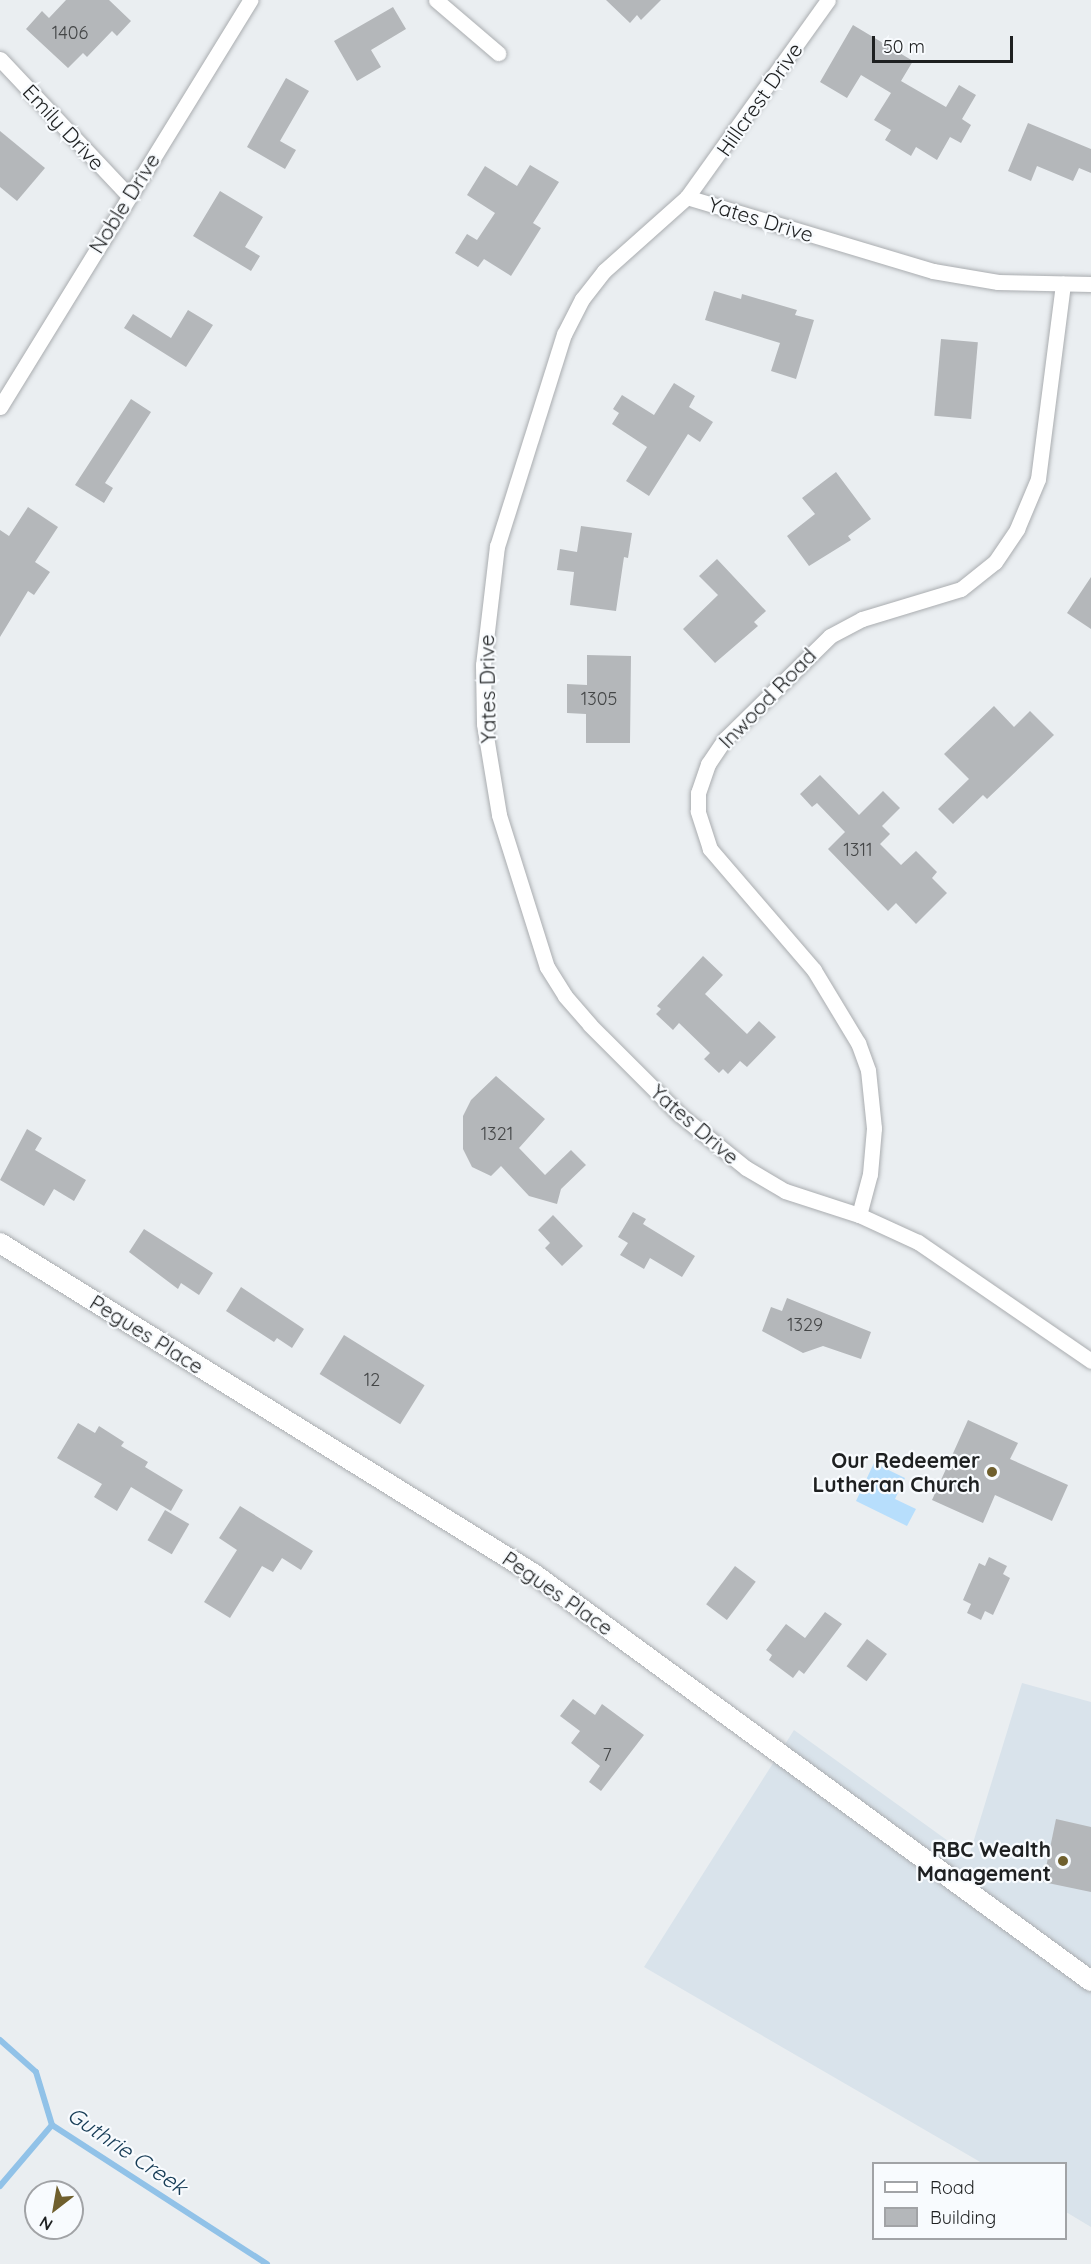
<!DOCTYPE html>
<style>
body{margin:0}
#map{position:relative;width:1091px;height:2264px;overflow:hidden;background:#eaeef1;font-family:Quicksand,sans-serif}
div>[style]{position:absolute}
.built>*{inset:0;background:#d9e3eb}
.green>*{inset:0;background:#b7defc}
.stream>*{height:6px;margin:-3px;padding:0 3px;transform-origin:3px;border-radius:3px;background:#91c2e8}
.building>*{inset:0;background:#b4b7ba;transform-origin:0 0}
.roads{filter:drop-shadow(0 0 2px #aaadb0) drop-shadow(0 0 2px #aaadb0)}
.minor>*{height:15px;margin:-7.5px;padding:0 7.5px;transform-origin:7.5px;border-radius:7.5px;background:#fff}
.tertiary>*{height:20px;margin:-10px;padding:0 10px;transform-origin:10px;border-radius:10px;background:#fff}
.dots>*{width:16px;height:16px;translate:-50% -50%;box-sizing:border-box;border:3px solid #f8fbfe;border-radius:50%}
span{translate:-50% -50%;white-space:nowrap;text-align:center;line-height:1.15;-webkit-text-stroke:4.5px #f8fbfe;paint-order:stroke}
.number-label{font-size:18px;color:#444647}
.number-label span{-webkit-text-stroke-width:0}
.street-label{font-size:21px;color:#1e2021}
.poi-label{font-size:21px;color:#1e2021;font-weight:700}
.right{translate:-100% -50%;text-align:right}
.water-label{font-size:22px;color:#153b55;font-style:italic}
.legend{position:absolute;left:872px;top:2162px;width:195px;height:78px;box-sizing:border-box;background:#f8fbfe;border:2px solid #a1a3a6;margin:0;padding:8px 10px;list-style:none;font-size:18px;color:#1e2021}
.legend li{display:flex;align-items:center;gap:12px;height:30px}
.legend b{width:30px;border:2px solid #a1a3a6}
.north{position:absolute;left:24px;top:2180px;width:60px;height:60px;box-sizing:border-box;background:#f8fbfe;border:2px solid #a1a3a6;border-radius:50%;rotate:211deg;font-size:16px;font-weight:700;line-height:24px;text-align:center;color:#1e2021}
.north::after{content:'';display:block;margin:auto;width:21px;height:27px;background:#6f5f2d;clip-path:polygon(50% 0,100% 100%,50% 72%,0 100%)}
.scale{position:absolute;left:872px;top:36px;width:141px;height:27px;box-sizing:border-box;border:3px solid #1e2021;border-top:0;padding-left:8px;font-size:18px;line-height:21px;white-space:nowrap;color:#1e2021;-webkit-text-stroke:4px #f8fbfe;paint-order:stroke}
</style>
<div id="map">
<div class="built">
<div style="clip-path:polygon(1022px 1683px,1091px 1702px,1091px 2227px,1066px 2212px,1066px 2164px,982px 2163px,644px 1967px,794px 1730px,969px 1856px)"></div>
</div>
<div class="green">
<div style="clip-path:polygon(874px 1463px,905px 1478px,895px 1499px,916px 1509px,907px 1526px,856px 1501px)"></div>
</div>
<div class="stream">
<div style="left:0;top:2040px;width:48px;rotate:41.6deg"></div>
<div style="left:36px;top:2072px;width:55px;rotate:73.2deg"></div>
<div style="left:52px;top:2125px;width:256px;rotate:32.9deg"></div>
<div style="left:0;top:2186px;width:80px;rotate:-49.6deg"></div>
</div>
<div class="building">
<div style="clip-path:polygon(66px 0,109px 0,131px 21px,117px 36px,112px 31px,87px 57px,83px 53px,68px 68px,26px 29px,42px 11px,49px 18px)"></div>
<div style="clip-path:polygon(606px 0,661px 0,641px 20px,637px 15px,630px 23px)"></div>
<div style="clip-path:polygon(393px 7px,406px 29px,371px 50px,381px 67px,357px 81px,334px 41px)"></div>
<div style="clip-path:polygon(853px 25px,913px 61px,901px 81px,946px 107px,959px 85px,976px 95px,962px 119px,971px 125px,961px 143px,950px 137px,937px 160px,916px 147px,911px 156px,885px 140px,891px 130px,874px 120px,891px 93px,861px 75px,847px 98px,820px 82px)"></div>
<div style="clip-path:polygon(286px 78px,309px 91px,280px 141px,296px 150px,285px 169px,247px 147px)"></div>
<div style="clip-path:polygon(1028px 123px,1091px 149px,1091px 173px,1079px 168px,1073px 181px,1037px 166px,1031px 181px,1008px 171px)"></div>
<div style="clip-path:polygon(0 131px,45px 168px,17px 201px,0 187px)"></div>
<div style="clip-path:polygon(530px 165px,559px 182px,533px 223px,541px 228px,511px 276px,484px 259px,478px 267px,455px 253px,467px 234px,477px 240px,495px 213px,467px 195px,485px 166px,517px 186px)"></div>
<div style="clip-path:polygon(220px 191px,263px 217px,245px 247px,260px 256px,251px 271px,193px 236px)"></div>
<div style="clip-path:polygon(714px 291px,741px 299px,742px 294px,797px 310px,795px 315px,814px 320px,796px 379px,771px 371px,780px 343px,705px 320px)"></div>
<div style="clip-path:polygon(188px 310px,213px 325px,186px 367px,124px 328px,133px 314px,171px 338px)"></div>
<div style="left:941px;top:339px;width:37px;height:77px;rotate:5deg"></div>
<div style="clip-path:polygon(674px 383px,695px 396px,689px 407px,713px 422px,700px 442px,688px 434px,649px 496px,626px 481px,647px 447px,612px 424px,619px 413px,613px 409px,622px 395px,654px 415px)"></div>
<div style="clip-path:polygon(131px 399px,151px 412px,105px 483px,113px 488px,104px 503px,75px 485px)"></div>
<div style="clip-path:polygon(836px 472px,871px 519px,848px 536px,851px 540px,809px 566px,787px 536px,815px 514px,802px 498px)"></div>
<div style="clip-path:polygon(28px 507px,58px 527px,35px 562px,50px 572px,34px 595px,28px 591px,0 637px,0 530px,9px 536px)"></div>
<div style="clip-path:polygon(581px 526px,632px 533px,628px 558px,624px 557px,616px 611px,570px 605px,574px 572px,557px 570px,560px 549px,577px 552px)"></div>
<div style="clip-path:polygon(717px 559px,766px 611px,754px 622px,758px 626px,715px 663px,683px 629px,718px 595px,699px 576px)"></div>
<div style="clip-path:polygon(1091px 577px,1091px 629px,1067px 613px)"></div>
<div style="clip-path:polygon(587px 655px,631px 656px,630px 743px,586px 743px,586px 714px,567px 713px,567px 684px,587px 685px)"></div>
<div style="clip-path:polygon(994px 706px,1014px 727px,1030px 711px,1054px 735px,987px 799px,983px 795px,953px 824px,938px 809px,969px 779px,944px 754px)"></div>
<div style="clip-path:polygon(820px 775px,859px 815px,883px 791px,900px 808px,882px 826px,890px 834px,880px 844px,901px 865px,916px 851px,937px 872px,932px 878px,947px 893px,916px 924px,896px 903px,888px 911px,828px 849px,845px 832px,817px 803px,812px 807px,800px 794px)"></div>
<div style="clip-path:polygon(703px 956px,723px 975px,705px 994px,747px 1034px,759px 1021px,776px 1037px,747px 1067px,740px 1061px,728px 1074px,723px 1069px,719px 1073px,704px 1059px,710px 1053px,679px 1023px,673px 1030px,656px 1014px,661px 1009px,657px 1006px)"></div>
<div style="clip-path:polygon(496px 1076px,545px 1119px,519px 1148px,545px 1175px,571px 1150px,586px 1165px,561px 1189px,557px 1204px,529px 1196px,501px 1166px,491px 1176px,472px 1167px,463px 1149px,463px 1116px,471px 1100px)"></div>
<div style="clip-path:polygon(27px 1129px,42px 1138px,35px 1150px,86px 1180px,74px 1201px,54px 1189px,44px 1206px,0 1180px)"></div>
<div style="clip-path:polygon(633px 1212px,646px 1219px,643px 1224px,695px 1256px,682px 1277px,650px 1258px,644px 1269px,620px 1255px,628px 1243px,618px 1237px)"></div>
<div style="clip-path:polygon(553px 1215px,583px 1246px,562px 1266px,545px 1248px,550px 1243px,538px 1230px)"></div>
<div style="clip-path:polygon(144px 1229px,213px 1273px,199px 1295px,181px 1283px,178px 1289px,129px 1252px)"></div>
<div style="clip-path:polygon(241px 1287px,304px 1329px,292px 1348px,277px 1338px,274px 1342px,226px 1311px)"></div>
<div style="clip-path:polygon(787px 1298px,871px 1332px,861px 1359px,823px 1346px,803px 1353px,762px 1331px,771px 1307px,782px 1311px)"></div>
<div style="left:344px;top:1335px;width:95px;height:46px;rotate:32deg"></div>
<div style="clip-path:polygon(968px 1420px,1018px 1443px,1010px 1459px,1068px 1485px,1052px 1521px,995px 1495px,983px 1523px,932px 1500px)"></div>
<div style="clip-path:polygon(78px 1423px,95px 1433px,99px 1426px,124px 1442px,121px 1446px,148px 1462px,145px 1467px,183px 1490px,171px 1511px,131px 1487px,117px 1511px,94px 1497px,102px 1484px,57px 1458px)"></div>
<div style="clip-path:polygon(240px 1506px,313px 1551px,301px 1570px,282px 1558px,273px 1572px,262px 1566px,230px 1618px,204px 1602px,237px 1550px,219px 1538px)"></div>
<div style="left:165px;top:1510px;width:28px;height:35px;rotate:30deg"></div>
<div style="clip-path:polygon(989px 1557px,1007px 1566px,1003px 1574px,1010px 1578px,993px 1615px,985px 1611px,981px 1620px,967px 1613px,971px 1604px,963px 1600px,979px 1563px,985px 1566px)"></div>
<div style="left:735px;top:1566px;width:26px;height:48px;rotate:37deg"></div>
<div style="clip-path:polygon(825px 1612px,842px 1624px,804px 1674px,799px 1670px,793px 1678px,769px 1660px,772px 1655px,766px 1650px,786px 1624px,805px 1638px)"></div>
<div style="left:867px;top:1639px;width:25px;height:34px;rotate:37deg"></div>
<div style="clip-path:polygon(573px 1699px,595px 1715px,602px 1704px,644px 1735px,601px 1791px,589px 1782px,600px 1766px,571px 1743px,580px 1731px,560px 1716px)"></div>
<div style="clip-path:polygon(1056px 1819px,1091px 1827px,1091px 1892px,1043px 1882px)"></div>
</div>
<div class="roads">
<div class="minor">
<div style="left:436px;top:0;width:82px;rotate:40.5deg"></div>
<div style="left:0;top:59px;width:187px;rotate:46.7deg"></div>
<div style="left:687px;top:197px;width:242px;rotate:-54.4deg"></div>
<div style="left:1091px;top:284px;width:93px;rotate:-178.8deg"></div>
<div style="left:998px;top:282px;width:66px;rotate:-170.4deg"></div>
<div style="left:933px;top:271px;width:257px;rotate:-163.3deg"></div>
<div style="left:687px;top:197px;width:111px;rotate:138.3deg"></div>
<div style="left:604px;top:271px;width:36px;rotate:128deg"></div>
<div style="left:582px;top:299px;width:39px;rotate:117deg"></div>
<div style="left:564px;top:334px;width:222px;rotate:107.5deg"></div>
<div style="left:497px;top:546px;width:120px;rotate:96.7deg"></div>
<div style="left:483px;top:665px;width:59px;rotate:89deg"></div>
<div style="left:484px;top:724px;width:92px;rotate:80.6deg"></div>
<div style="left:499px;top:815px;width:159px;rotate:72.5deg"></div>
<div style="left:547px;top:967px;width:34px;rotate:58deg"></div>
<div style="left:565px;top:996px;width:38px;rotate:49deg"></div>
<div style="left:590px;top:1025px;width:126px;rotate:45deg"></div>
<div style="left:679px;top:1114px;width:86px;rotate:38.9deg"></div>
<div style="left:746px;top:1168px;width:45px;rotate:30.5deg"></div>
<div style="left:785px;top:1191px;width:78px;rotate:18deg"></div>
<div style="left:859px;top:1215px;width:65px;rotate:24.6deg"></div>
<div style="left:918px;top:1242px;width:210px;rotate:34.5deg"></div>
<div style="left:0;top:407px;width:478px;rotate:-58.4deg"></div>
<div style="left:859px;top:1215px;width:42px;rotate:-75deg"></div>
<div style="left:870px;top:1174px;width:46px;rotate:-85deg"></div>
<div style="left:874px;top:1128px;width:58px;rotate:-95.9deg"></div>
<div style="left:868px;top:1070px;width:29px;rotate:-110deg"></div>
<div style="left:858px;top:1043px;width:85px;rotate:-121.1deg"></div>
<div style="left:814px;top:970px;width:160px;rotate:-130.7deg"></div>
<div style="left:710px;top:849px;width:40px;rotate:-108deg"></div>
<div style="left:698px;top:811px;width:18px;rotate:-90deg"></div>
<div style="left:698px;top:793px;width:31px;rotate:-71deg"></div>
<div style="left:708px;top:764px;width:30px;rotate:-56deg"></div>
<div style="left:725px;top:739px;width:147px;rotate:-44.4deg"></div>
<div style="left:830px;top:636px;width:36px;rotate:-28deg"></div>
<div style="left:862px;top:619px;width:103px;rotate:-16.9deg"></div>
<div style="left:961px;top:589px;width:43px;rotate:-38.5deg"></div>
<div style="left:995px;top:562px;width:40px;rotate:-56deg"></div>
<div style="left:1017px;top:529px;width:54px;rotate:-67.2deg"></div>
<div style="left:1038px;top:479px;width:197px;rotate:-82.7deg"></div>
</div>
<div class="tertiary">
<div style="left:0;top:1243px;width:628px;rotate:31.79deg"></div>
<div style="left:534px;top:1574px;width:690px;rotate:36.16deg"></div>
</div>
</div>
<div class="dots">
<div style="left:992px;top:1472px;background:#6f5f2d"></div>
<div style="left:1063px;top:1861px;background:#6f5f2d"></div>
</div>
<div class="number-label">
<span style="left:70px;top:33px">1406</span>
<span style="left:599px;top:699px">1305</span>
<span style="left:858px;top:850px">1311</span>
<span style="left:497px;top:1134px">1321</span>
<span style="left:805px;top:1325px">1329</span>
<span style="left:372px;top:1380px">12</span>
<span style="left:607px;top:1755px">7</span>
</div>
<div class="street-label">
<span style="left:759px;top:99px;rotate:-55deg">Hillcrest Drive</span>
<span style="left:64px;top:127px;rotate:47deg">Emily Drive</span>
<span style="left:124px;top:203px;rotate:-58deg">Noble Drive</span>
<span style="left:761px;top:219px;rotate:17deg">Yates Drive</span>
<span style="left:487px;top:689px;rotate:-91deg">Yates Drive</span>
<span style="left:767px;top:698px;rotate:-46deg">Inwood Road</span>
<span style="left:695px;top:1124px;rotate:41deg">Yates Drive</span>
<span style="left:147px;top:1334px;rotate:32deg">Pegues Place</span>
<span style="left:558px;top:1593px;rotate:35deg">Pegues Place</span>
</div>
<div class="poi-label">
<span class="right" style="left:980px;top:1472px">Our Redeemer<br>Lutheran Church</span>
<span class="right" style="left:1051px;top:1861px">RBC Wealth<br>Management</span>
</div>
<div class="water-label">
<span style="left:127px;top:2151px;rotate:34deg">Guthrie Creek</span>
</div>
<ul class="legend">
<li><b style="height:8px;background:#fff"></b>Road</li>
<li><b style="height:16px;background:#b4b7ba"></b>Building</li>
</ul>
<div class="north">N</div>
<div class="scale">50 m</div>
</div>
